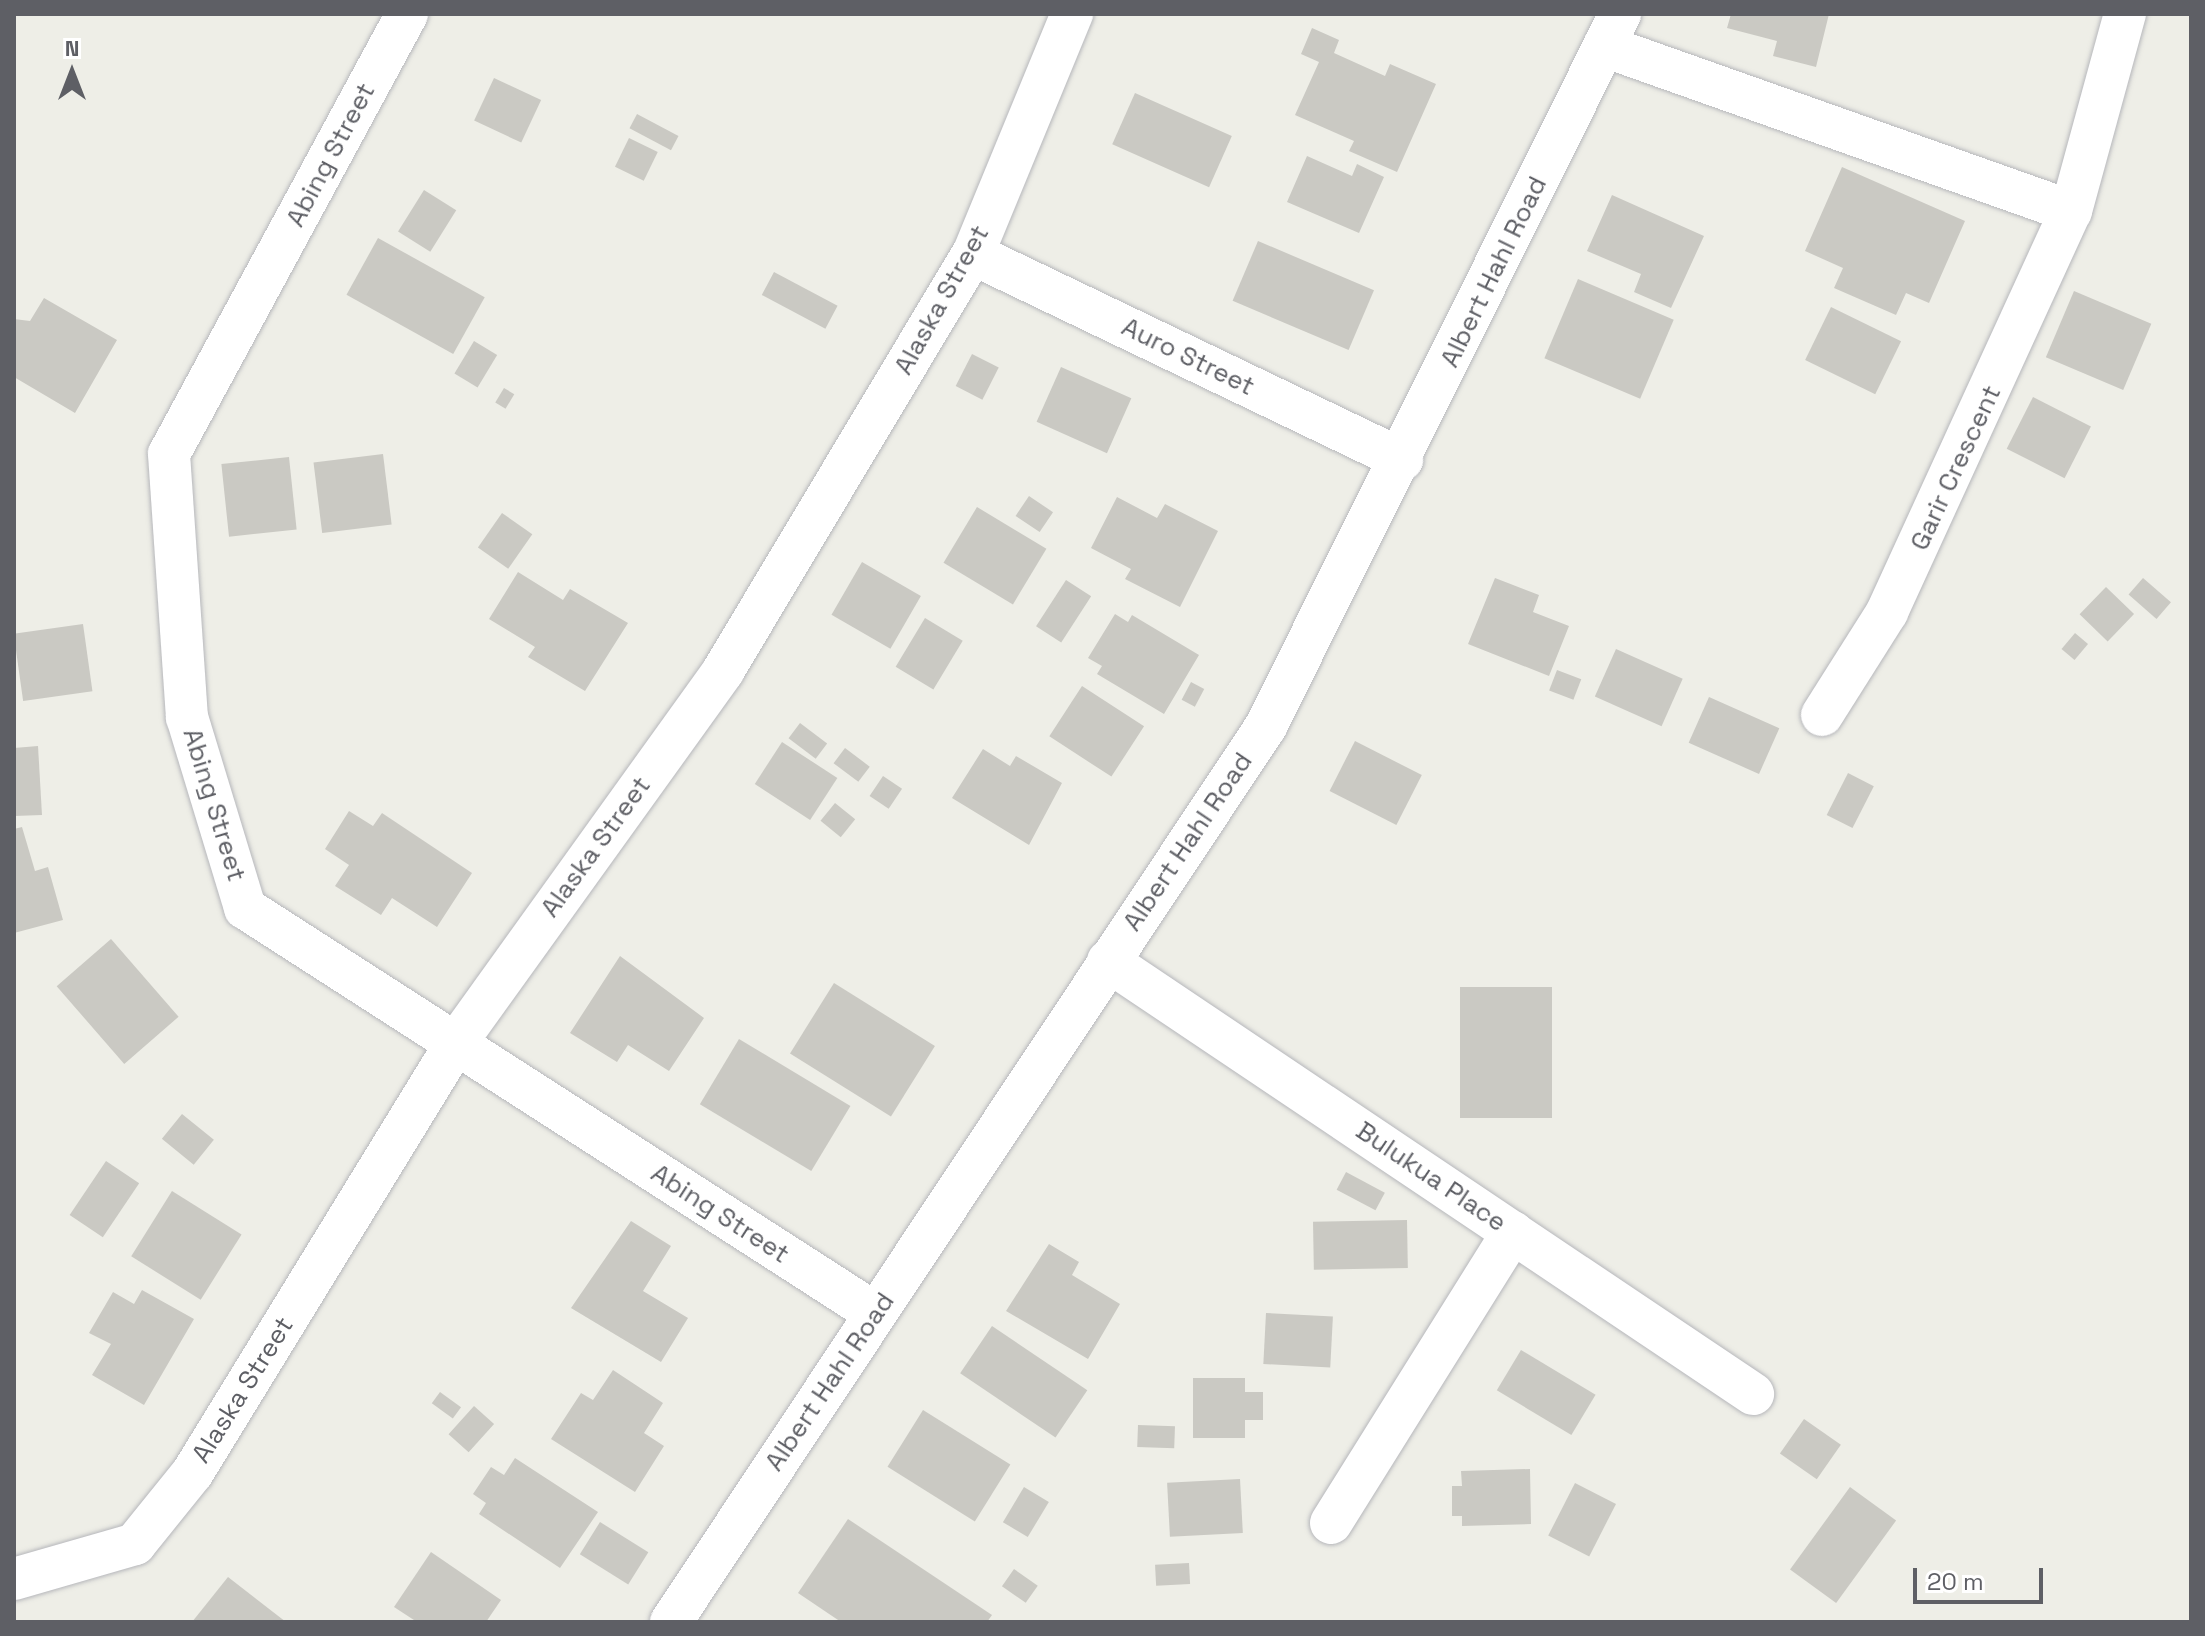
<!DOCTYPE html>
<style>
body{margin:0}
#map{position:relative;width:2205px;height:1636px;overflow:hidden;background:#eeeee7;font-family:"Space Grotesk",sans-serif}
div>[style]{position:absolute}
.building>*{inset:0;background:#cac9c3;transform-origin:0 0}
.roads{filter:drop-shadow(0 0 2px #b6b7bb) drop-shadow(0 0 2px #b6b7bb)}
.minor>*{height:42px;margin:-21px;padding:0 21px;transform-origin:21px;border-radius:21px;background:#fff}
span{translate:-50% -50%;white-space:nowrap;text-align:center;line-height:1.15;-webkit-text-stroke:8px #fff;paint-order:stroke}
.street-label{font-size:26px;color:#5e5f65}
.frame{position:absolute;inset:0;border:16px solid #5e5f65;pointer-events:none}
.north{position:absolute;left:32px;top:32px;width:80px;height:80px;-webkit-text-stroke:6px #fff;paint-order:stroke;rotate:0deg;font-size:22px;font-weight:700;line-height:32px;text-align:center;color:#5e5f65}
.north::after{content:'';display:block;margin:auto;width:28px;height:36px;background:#5e5f65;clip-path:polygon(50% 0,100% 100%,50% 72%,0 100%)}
.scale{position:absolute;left:1913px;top:1568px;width:130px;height:36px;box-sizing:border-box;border:4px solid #5e5f65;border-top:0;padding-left:10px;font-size:24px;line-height:28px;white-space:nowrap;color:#5e5f65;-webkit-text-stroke:6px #fff;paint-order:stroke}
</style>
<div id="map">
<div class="building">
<div style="clip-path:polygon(1731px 14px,1829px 14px,1816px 67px,1773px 56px,1777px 41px,1727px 28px)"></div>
<div style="clip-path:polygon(1312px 28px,1339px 40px,1334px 53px,1385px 76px,1390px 64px,1436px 84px,1397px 172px,1349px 151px,1354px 141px,1295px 115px,1319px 62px,1301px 54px)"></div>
<div style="left:494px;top:78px;width:52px;height:47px;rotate:25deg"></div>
<div style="left:1135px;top:93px;width:106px;height:56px;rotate:24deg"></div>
<div style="left:637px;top:114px;width:47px;height:16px;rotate:28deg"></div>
<div style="left:629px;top:138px;width:32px;height:32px;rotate:26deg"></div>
<div style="clip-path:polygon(1307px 156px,1352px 176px,1357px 164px,1384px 177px,1359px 233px,1287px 202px)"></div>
<div style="clip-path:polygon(1842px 167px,1965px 221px,1929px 303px,1906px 293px,1896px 315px,1834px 288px,1843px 268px,1805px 251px)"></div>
<div style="left:424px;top:190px;width:38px;height:49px;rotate:32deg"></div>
<div style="clip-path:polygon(1612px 195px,1704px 236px,1671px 308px,1634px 292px,1641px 274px,1587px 251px)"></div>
<div style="left:378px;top:238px;width:122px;height:65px;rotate:29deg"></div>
<div style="left:1258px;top:241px;width:126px;height:65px;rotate:23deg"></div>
<div style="left:774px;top:272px;width:72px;height:26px;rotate:28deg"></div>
<div style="left:1578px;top:279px;width:104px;height:86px;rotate:23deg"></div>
<div style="left:2074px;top:291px;width:84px;height:72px;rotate:23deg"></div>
<div style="clip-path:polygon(44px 298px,117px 340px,75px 413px,14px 377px,14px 319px,30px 321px)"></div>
<div style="left:1831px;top:307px;width:78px;height:59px;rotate:26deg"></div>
<div style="left:474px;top:341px;width:27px;height:38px;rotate:31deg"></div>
<div style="left:972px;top:354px;width:30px;height:36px;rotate:27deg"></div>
<div style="left:1061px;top:367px;width:77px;height:60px;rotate:24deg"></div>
<div style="left:504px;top:388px;width:12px;height:17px;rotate:31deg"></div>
<div style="left:2033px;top:397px;width:65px;height:58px;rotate:27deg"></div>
<div style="left:383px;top:454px;width:71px;height:70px;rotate:83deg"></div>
<div style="left:289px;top:457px;width:73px;height:68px;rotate:84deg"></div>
<div style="left:1029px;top:496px;width:29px;height:24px;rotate:34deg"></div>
<div style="clip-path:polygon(1117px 497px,1157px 518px,1165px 504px,1218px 531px,1180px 607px,1125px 579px,1131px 569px,1091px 548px)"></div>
<div style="left:977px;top:507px;width:81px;height:65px;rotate:31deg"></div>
<div style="left:502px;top:513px;width:37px;height:42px;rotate:35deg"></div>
<div style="left:862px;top:562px;width:68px;height:61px;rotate:30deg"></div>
<div style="clip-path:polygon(518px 572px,563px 600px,570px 589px,628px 623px,585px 691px,528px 657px,535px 647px,489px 619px)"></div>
<div style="clip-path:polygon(1495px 578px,1539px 595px,1533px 612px,1569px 626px,1549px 676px,1468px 644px)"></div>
<div style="left:2143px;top:578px;width:37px;height:22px;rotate:41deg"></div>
<div style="left:1066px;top:580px;width:30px;height:55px;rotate:33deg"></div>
<div style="left:2106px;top:587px;width:39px;height:38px;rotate:44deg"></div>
<div style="clip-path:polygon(1115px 614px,1128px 622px,1132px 615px,1199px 655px,1164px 714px,1097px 674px,1102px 666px,1088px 658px)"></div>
<div style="left:925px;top:618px;width:44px;height:57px;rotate:31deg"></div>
<div style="left:83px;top:624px;width:68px;height:70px;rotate:82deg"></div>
<div style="left:2075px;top:633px;width:17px;height:21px;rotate:40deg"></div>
<div style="left:1616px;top:649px;width:73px;height:52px;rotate:24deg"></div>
<div style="left:1557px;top:670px;width:26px;height:22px;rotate:21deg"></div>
<div style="left:1191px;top:682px;width:15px;height:20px;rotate:28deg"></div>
<div style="left:1082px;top:686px;width:74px;height:60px;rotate:33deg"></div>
<div style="left:1709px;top:697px;width:77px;height:50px;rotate:24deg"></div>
<div style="left:800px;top:723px;width:34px;height:19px;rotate:37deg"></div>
<div style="left:1355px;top:741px;width:75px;height:56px;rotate:27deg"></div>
<div style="left:782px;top:742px;width:66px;height:50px;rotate:33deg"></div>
<div style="clip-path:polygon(38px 746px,42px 815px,14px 816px,14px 748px)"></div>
<div style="left:845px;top:748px;width:31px;height:19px;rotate:37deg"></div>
<div style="clip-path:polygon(983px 749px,1010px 766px,1016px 756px,1062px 783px,1029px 845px,952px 798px)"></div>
<div style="left:1848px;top:773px;width:29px;height:47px;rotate:27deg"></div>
<div style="left:883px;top:776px;width:23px;height:24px;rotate:34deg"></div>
<div style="left:835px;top:803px;width:26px;height:23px;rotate:39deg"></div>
<div style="clip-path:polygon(349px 811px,373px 826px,382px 813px,472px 873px,437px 927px,392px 898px,381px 915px,335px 886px,349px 865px,325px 849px)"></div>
<div style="clip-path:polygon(22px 827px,35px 871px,48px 867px,63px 920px,14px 933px,14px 829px)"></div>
<div style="left:111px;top:939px;width:103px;height:72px;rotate:49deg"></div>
<div style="clip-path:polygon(620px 956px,704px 1018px,669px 1071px,628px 1045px,617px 1062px,570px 1033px)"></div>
<div style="left:834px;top:983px;width:119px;height:83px;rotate:32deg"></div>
<div style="left:1460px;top:987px;width:92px;height:131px"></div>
<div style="left:739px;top:1039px;width:130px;height:76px;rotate:31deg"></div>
<div style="left:182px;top:1114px;width:41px;height:32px;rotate:39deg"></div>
<div style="left:106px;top:1161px;width:40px;height:65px;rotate:34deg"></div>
<div style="left:1346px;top:1172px;width:44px;height:20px;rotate:28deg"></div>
<div style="left:172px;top:1191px;width:82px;height:77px;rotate:32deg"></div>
<div style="left:1407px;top:1220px;width:48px;height:94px;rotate:89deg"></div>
<div style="clip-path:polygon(631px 1221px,671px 1246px,643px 1291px,688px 1318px,661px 1362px,571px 1308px)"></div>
<div style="clip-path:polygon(1049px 1244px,1079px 1262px,1072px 1275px,1120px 1304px,1088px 1359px,1006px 1311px)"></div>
<div style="clip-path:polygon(142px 1290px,194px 1319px,144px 1405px,92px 1375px,111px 1344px,89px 1333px,113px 1292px,134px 1304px)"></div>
<div style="left:1266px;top:1313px;width:67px;height:51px;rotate:3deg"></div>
<div style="left:992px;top:1326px;width:115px;height:57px;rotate:34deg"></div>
<div style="left:1521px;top:1350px;width:87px;height:47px;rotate:31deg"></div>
<div style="clip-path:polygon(613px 1370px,663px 1403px,644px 1433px,664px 1446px,635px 1492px,551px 1439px,581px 1393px,593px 1400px)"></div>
<div style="clip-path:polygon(1193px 1378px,1245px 1378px,1245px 1392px,1263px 1392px,1263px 1420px,1245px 1420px,1245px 1438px,1193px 1438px)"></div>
<div style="left:440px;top:1392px;width:26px;height:14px;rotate:36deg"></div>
<div style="left:474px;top:1406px;width:27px;height:38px;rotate:42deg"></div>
<div style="left:923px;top:1410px;width:103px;height:67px;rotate:32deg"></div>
<div style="left:1804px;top:1419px;width:45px;height:42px;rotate:35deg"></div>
<div style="left:1138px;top:1425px;width:37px;height:22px;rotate:2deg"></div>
<div style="clip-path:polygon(515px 1458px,598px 1512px,560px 1568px,479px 1514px,486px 1503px,473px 1494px,491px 1467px,504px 1475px)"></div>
<div style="clip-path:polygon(1530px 1469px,1531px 1524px,1462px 1526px,1462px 1516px,1452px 1516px,1452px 1486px,1462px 1486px,1461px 1471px)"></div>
<div style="left:1240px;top:1479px;width:54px;height:73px;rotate:87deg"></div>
<div style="left:1575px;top:1483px;width:46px;height:59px;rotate:27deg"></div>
<div style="left:1024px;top:1487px;width:29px;height:41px;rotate:31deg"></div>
<div style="left:1850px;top:1487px;width:57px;height:102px;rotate:36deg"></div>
<div style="clip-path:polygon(848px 1519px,992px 1615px,987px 1622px,841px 1622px,798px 1593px)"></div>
<div style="left:600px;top:1522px;width:57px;height:38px;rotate:32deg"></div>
<div style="clip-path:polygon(431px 1552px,501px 1600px,486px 1622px,417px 1622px,394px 1607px)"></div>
<div style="left:1189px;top:1563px;width:21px;height:34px;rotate:87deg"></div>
<div style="left:1014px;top:1569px;width:29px;height:21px;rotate:35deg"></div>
<div style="clip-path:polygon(228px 1577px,286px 1622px,192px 1622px)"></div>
</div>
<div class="roads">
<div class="minor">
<div style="left:407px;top:14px;width:500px;rotate:118.41deg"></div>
<div style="left:169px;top:454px;width:264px;rotate:86.1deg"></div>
<div style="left:187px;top:717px;width:200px;rotate:73.1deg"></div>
<div style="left:245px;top:908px;width:749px;rotate:32.74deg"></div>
<div style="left:1604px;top:46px;width:495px;rotate:19.5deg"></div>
<div style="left:973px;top:254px;width:476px;rotate:25.6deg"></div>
<div style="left:1822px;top:715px;width:122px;rotate:-57.7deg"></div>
<div style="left:1887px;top:612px;width:441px;rotate:-65.4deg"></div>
<div style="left:2071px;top:211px;width:204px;rotate:-74.7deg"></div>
<div style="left:1108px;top:961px;width:777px;rotate:33.87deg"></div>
<div style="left:1331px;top:1523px;width:343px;rotate:-58deg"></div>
<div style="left:14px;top:1579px;width:126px;rotate:-16.1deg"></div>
<div style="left:135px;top:1544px;width:92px;rotate:-51.1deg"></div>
<div style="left:193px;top:1472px;width:503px;rotate:-58.49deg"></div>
<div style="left:456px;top:1043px;width:458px;rotate:-54.3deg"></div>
<div style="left:723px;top:671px;width:486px;rotate:-59.1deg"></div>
<div style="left:973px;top:254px;width:260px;rotate:-67.6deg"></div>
<div style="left:671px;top:1622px;width:1076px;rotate:-56.41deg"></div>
<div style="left:1266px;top:726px;width:795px;rotate:-63.56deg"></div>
</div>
</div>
<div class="street-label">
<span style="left:331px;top:155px;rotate:-62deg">Abing Street</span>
<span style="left:1494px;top:272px;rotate:-64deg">Albert Hahl Road</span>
<span style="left:942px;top:300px;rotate:-61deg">Alaska Street</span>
<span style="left:1188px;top:357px;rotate:26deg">Auro Street</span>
<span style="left:1956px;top:468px;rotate:-65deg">Garir Crescent</span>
<span style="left:214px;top:805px;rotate:73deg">Abing Street</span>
<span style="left:1188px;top:842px;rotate:-56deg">Albert Hahl Road</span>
<span style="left:596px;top:847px;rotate:-54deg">Alaska Street</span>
<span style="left:1431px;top:1177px;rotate:34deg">Bulukua Place</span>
<span style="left:720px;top:1214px;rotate:33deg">Abing Street</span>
<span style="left:830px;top:1382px;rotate:-56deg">Albert Hahl Road</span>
<span style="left:243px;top:1390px;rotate:-58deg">Alaska Street</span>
</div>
<div class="frame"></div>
<div class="north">N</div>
<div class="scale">20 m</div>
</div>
